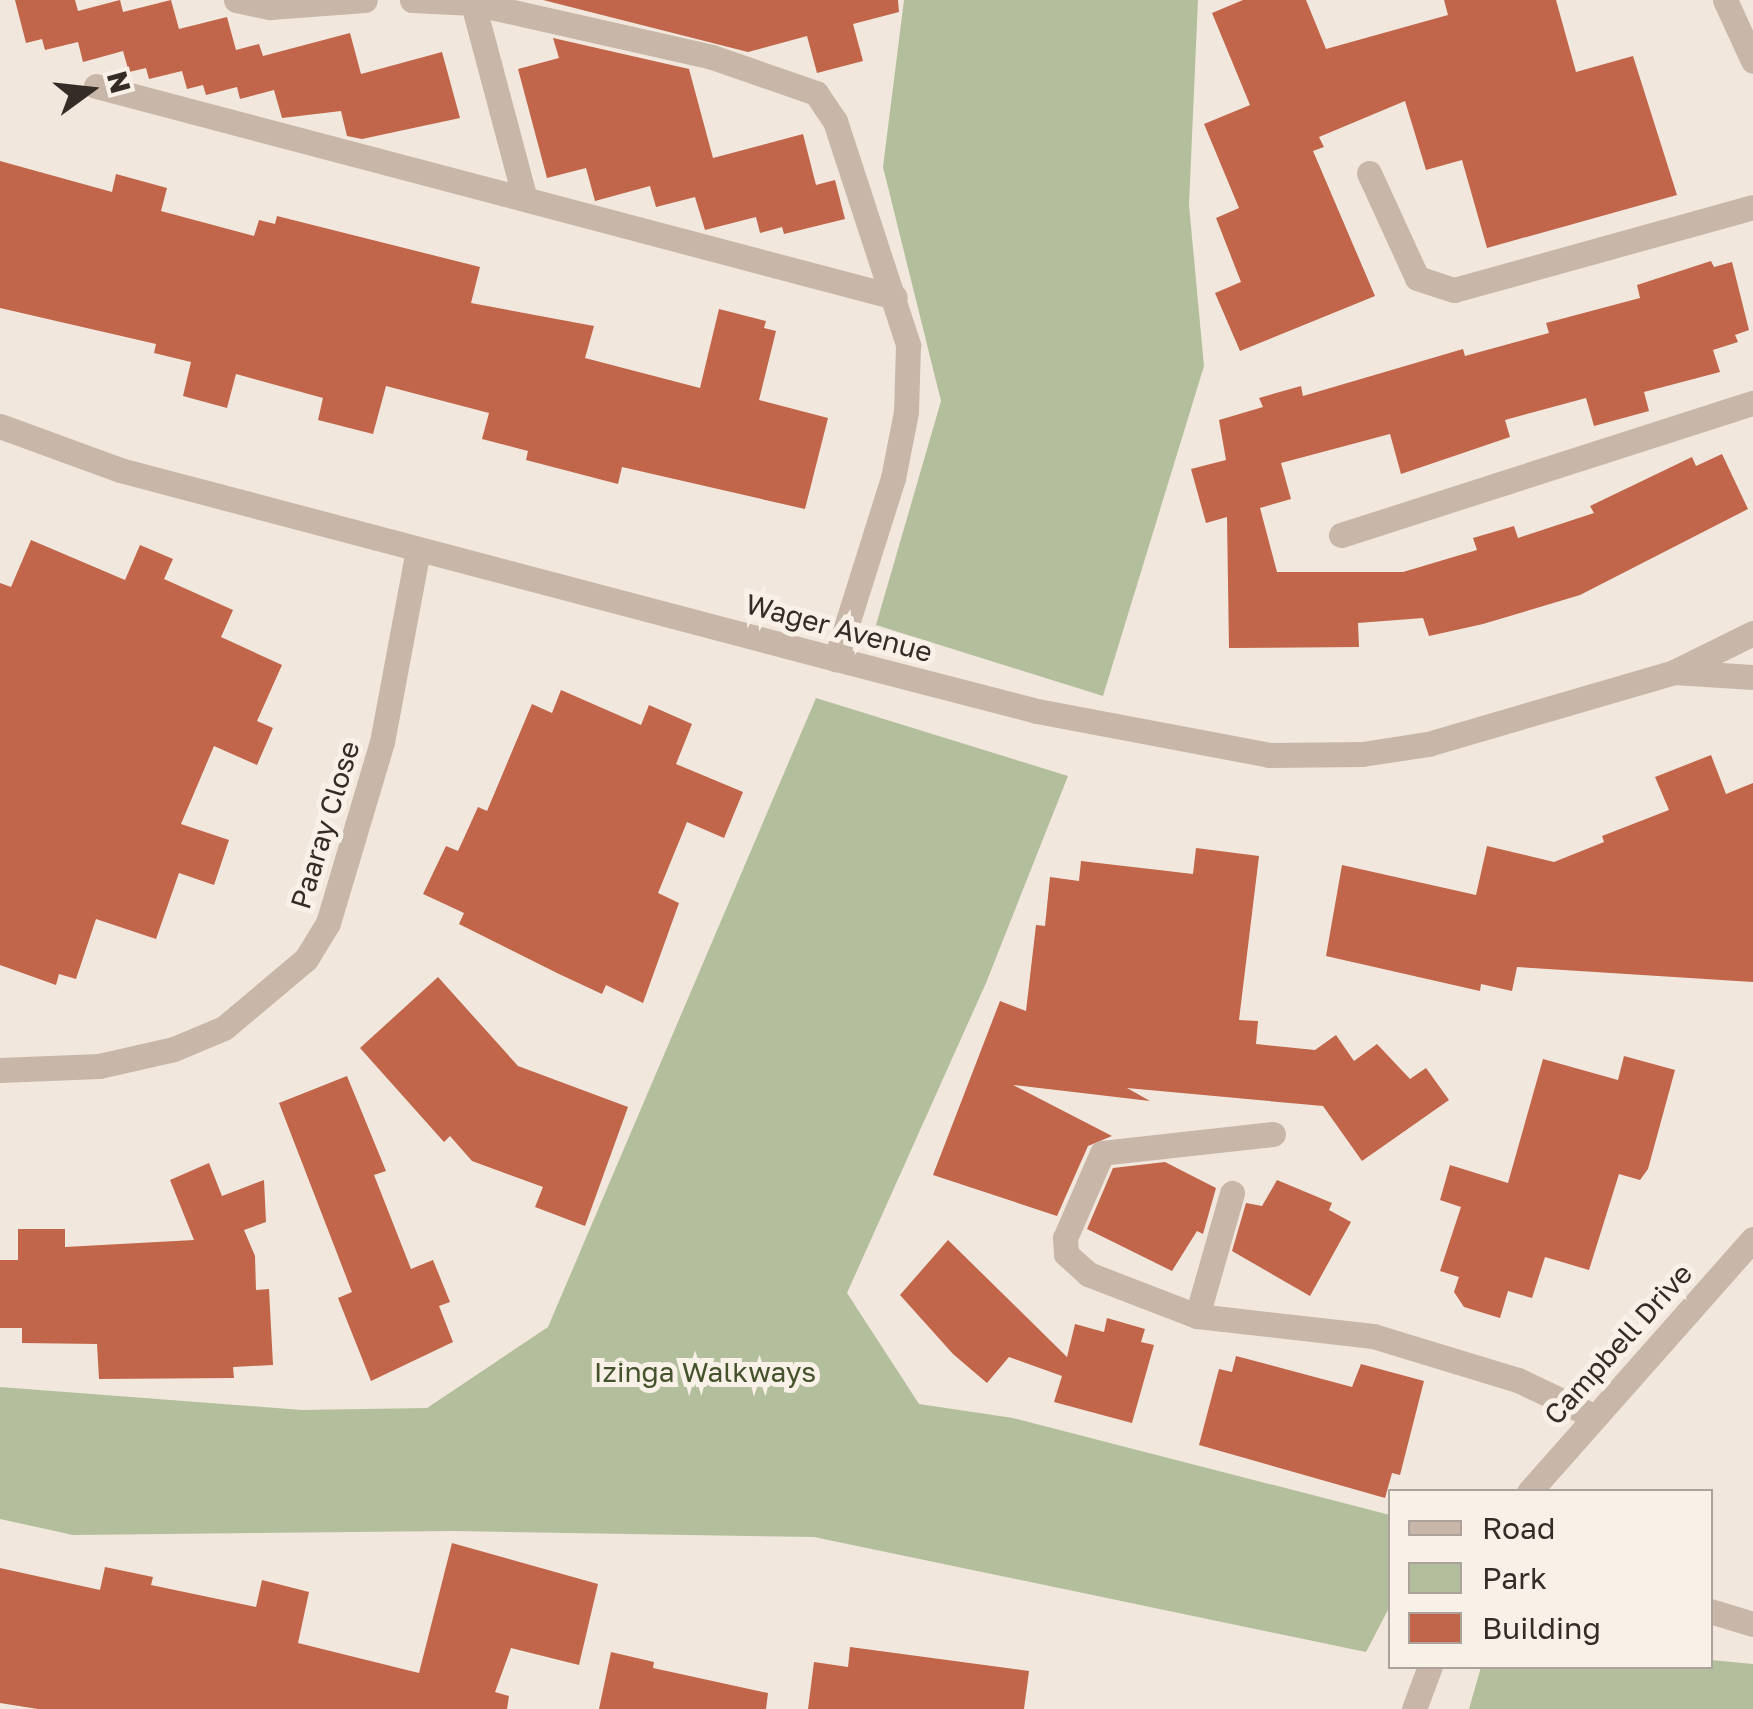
<!DOCTYPE html>
<style>
body{margin:0}
#map{position:relative;width:1753px;height:1709px;overflow:hidden;background:#f1e7dc;font-family:"Golos Text",sans-serif}
div>[style]{position:absolute}
.green>*{inset:0;background:#b3bf9c}
.building>*{inset:0;background:#c1664a}
.street>*{height:25px;margin:-12.5px;padding:0 12.5px;transform-origin:12.5px;border-radius:12.5px;background:#c8b7a8}
span{translate:-50% -50%;white-space:nowrap;text-align:center;line-height:1.15;-webkit-text-stroke:10px #f9f1e8;paint-order:stroke}
.street-label{font-size:28px;color:#352c28}
.park-label{font-size:28px;color:#45532d}
.legend{position:absolute;left:1388px;top:1489px;width:325px;height:180px;box-sizing:border-box;background:#f9f1e8;border:2px solid #aba29b;margin:0;padding:12px 18px;list-style:none;font-size:30px;color:#352c28}
.legend li{display:flex;align-items:center;gap:20px;height:50px}
.legend b{width:50px;border:2px solid #aba29b}
.north{position:absolute;left:40px;top:40px;width:100px;height:100px;-webkit-text-stroke:8px #f9f1e8;paint-order:stroke;rotate:75deg;font-size:28px;font-weight:700;line-height:40px;text-align:center;color:#352c28}
.north::after{content:'';display:block;margin:auto;width:35px;height:45px;background:#352c28;clip-path:polygon(50% 0,100% 100%,50% 72%,0 100%)}
</style>
<div id="map">
<div class="green">
<div style="clip-path:polygon(904px 0,1198px 0,1189px 205px,1204px 366px,1103px 696px,876px 625px,941px 401px,883px 167px)"></div>
<div style="clip-path:polygon(816px 698px,1068px 776px,986px 983px,847px 1293px,919px 1404px,1013px 1418px,1390px 1515px,1390px 1606px,1366px 1652px,814px 1537px,452px 1531px,73px 1535px,0 1519px,0 1387px,302px 1410px,427px 1408px,548px 1327px)"></div>
<div style="clip-path:polygon(1711px 1660px,1753px 1664px,1753px 1709px,1469px 1709px,1481px 1667px,1710px 1666px)"></div>
</div>
<div class="building">
<div style="clip-path:polygon(15px 0,75px 0,78px 11px,120px 0,123px 12px,171px 0,179px 29px,227px 17px,236px 50px,259px 44px,263px 56px,350px 33px,361px 74px,442px 52px,460px 118px,362px 139px,347px 136px,341px 111px,282px 118px,274px 90px,240px 99px,237px 87px,206px 95px,203px 85px,187px 89px,182px 71px,149px 79px,146px 68px,129px 72px,123px 51px,83px 62px,78px 42px,45px 50px,42px 39px,26px 43px)"></div>
<div style="clip-path:polygon(543px 0,898px 0,899px 12px,853px 24px,863px 61px,817px 73px,807px 36px,748px 52px)"></div>
<div style="clip-path:polygon(1243px 0,1306px 0,1326px 49px,1448px 15px,1444px 0,1556px 0,1576px 72px,1633px 56px,1677px 195px,1487px 248px,1462px 160px,1426px 170px,1405px 101px,1319px 137px,1324px 147px,1313px 151px,1375px 296px,1240px 351px,1215px 293px,1241px 282px,1216px 218px,1239px 208px,1204px 124px,1250px 105px,1212px 13px)"></div>
<div style="clip-path:polygon(553px 38px,689px 69px,713px 158px,803px 134px,816px 185px,835px 180px,845px 219px,784px 234px,782px 227px,760px 233px,756px 217px,705px 230px,695px 197px,656px 207px,650px 186px,595px 201px,586px 168px,547px 178px,518px 69px,559px 58px)"></div>
<div style="clip-path:polygon(0 161px,112px 192px,116px 174px,167px 188px,161px 211px,254px 236px,259px 220px,275px 224px,277px 216px,480px 267px,471px 303px,594px 326px,585px 358px,700px 388px,719px 309px,766px 321px,764px 328px,776px 331px,759px 400px,828px 418px,805px 509px,622px 467px,618px 484px,526px 460px,528px 451px,482px 439px,489px 413px,386px 386px,373px 434px,318px 420px,323px 398px,236px 374px,227px 408px,183px 396px,191px 362px,154px 353px,156px 344px,0 308px)"></div>
<div style="clip-path:polygon(1711px 261px,1714px 267px,1732px 262px,1749px 330px,1735px 335px,1738px 342px,1713px 350px,1720px 372px,1644px 392px,1649px 411px,1594px 426px,1586px 398px,1505px 420px,1510px 437px,1401px 474px,1390px 434px,1281px 463px,1291px 499px,1260px 508px,1277px 572px,1403px 572px,1477px 550px,1473px 538px,1514px 526px,1518px 538px,1594px 513px,1590px 506px,1692px 457px,1696px 466px,1722px 454px,1748px 509px,1580px 595px,1483px 624px,1429px 636px,1423px 618px,1358px 623px,1359px 647px,1229px 648px,1227px 517px,1206px 523px,1191px 469px,1226px 460px,1219px 420px,1263px 407px,1259px 398px,1301px 386px,1303px 396px,1463px 349px,1465px 356px,1549px 333px,1546px 323px,1640px 298px,1637px 285px)"></div>
<div style="clip-path:polygon(31px 540px,125px 580px,140px 545px,173px 559px,164px 579px,233px 610px,221px 637px,282px 665px,257px 721px,273px 728px,257px 765px,214px 746px,181px 824px,229px 840px,214px 885px,179px 873px,156px 939px,96px 919px,76px 979px,59px 974px,56px 985px,0 965px,0 583px,11px 587px)"></div>
<div style="clip-path:polygon(561px 690px,641px 725px,649px 705px,692px 724px,676px 764px,743px 792px,724px 838px,687px 822px,658px 893px,679px 903px,643px 1003px,606px 985px,602px 994px,559px 974px,459px 924px,464px 913px,423px 894px,446px 846px,458px 851px,478px 807px,487px 811px,532px 704px,552px 713px)"></div>
<div style="clip-path:polygon(1711px 755px,1726px 794px,1753px 783px,1753px 982px,1517px 967px,1512px 991px,1481px 984px,1480px 991px,1326px 956px,1342px 865px,1476px 895px,1487px 846px,1554px 862px,1604px 842px,1602px 836px,1669px 810px,1655px 777px)"></div>
<div style="clip-path:polygon(1196px 848px,1259px 856px,1239px 1020px,1258px 1021px,1256px 1044px,1315px 1050px,1336px 1035px,1354px 1061px,1377px 1044px,1410px 1079px,1426px 1068px,1449px 1100px,1362px 1161px,1323px 1106px,1127px 1088px,1150px 1101px,1013px 1085px,1112px 1136px,1088px 1146px,1057px 1216px,933px 1175px,1000px 1001px,1026px 1011px,1036px 925px,1045px 926px,1050px 877px,1079px 881px,1081px 861px,1193px 874px)"></div>
<div style="clip-path:polygon(438px 977px,518px 1066px,628px 1107px,585px 1226px,535px 1207px,543px 1187px,472px 1161px,450px 1136px,444px 1142px,360px 1048px)"></div>
<div style="clip-path:polygon(1624px 1056px,1675px 1070px,1648px 1169px,1640px 1180px,1619px 1174px,1589px 1270px,1545px 1257px,1532px 1298px,1508px 1291px,1500px 1318px,1464px 1307px,1454px 1292px,1459px 1277px,1440px 1271px,1461px 1207px,1440px 1200px,1450px 1165px,1508px 1183px,1543px 1059px,1618px 1080px)"></div>
<div style="clip-path:polygon(347px 1076px,386px 1171px,374px 1175px,411px 1269px,433px 1260px,450px 1302px,439px 1306px,453px 1342px,371px 1381px,338px 1298px,352px 1292px,279px 1103px)"></div>
<div style="clip-path:polygon(1165px 1162px,1216px 1188px,1203px 1234px,1197px 1231px,1172px 1271px,1087px 1229px,1113px 1168px)"></div>
<div style="clip-path:polygon(209px 1163px,222px 1196px,264px 1180px,266px 1222px,244px 1230px,255px 1256px,256px 1290px,269px 1289px,273px 1365px,233px 1367px,234px 1378px,99px 1379px,97px 1344px,22px 1343px,22px 1328px,0 1328px,0 1260px,18px 1260px,18px 1229px,65px 1229px,65px 1247px,194px 1240px,170px 1180px)"></div>
<div style="clip-path:polygon(1277px 1180px,1332px 1203px,1329px 1210px,1351px 1222px,1310px 1296px,1232px 1251px,1246px 1203px,1262px 1206px)"></div>
<div style="clip-path:polygon(948px 1240px,1067px 1357px,1075px 1324px,1104px 1332px,1107px 1318px,1145px 1329px,1141px 1342px,1154px 1345px,1132px 1423px,1054px 1402px,1062px 1376px,1009px 1357px,987px 1383px,953px 1354px,900px 1295px)"></div>
<div style="clip-path:polygon(1236px 1356px,1352px 1387px,1361px 1364px,1424px 1381px,1400px 1475px,1392px 1473px,1385px 1498px,1199px 1445px,1219px 1369px,1232px 1372px)"></div>
<div style="clip-path:polygon(452px 1543px,598px 1584px,579px 1665px,511px 1648px,495px 1692px,509px 1696px,507px 1709px,38px 1709px,0 1703px,0 1568px,100px 1590px,105px 1567px,153px 1577px,151px 1585px,256px 1607px,262px 1580px,309px 1592px,298px 1643px,419px 1673px)"></div>
<div style="clip-path:polygon(850px 1647px,1029px 1671px,1024px 1709px,808px 1709px,814px 1662px,848px 1667px)"></div>
<div style="clip-path:polygon(611px 1652px,654px 1662px,653px 1668px,768px 1693px,766px 1709px,599px 1709px)"></div>
</div>
<div class="street">
<div style="left:236px;top:0;width:35px;rotate:12deg"></div>
<div style="left:270px;top:7px;width:95px;rotate:-4.2deg"></div>
<div style="left:412px;top:0;width:61px;rotate:2.8deg"></div>
<div style="left:473px;top:3px;width:245px;rotate:12.7deg"></div>
<div style="left:712px;top:57px;width:110px;rotate:19.1deg"></div>
<div style="left:816px;top:93px;width:34px;rotate:56deg"></div>
<div style="left:835px;top:121px;width:236px;rotate:71.9deg"></div>
<div style="left:908px;top:345px;width:67px;rotate:91.7deg"></div>
<div style="left:906px;top:412px;width:67px;rotate:101.1deg"></div>
<div style="left:893px;top:478px;width:190px;rotate:107.5deg"></div>
<div style="left:472px;top:0;width:202px;rotate:75.1deg"></div>
<div style="left:1725px;top:0;width:67px;rotate:65.3deg"></div>
<div style="left:96px;top:86px;width:826px;rotate:14.79deg"></div>
<div style="left:1369px;top:173px;width:115px;rotate:65.4deg"></div>
<div style="left:1417px;top:278px;width:39px;rotate:18deg"></div>
<div style="left:1454px;top:290px;width:310px;rotate:-15.5deg"></div>
<div style="left:0;top:426px;width:128px;rotate:20.1deg"></div>
<div style="left:120px;top:470px;width:741px;rotate:14.79deg"></div>
<div style="left:836px;top:659px;width:208px;rotate:14.5deg"></div>
<div style="left:1037px;top:711px;width:236px;rotate:10.7deg"></div>
<div style="left:1269px;top:755px;width:93px;rotate:-0.6deg"></div>
<div style="left:1362px;top:754px;width:67px;rotate:-8.6deg"></div>
<div style="left:1428px;top:744px;width:256px;rotate:-16.3deg"></div>
<div style="left:1674px;top:672px;width:88px;rotate:-26.3deg"></div>
<div style="left:1341px;top:535px;width:433px;rotate:-17.8deg"></div>
<div style="left:1674px;top:672px;width:79px;rotate:3.6deg"></div>
<div style="left:0;top:1070px;width:99px;rotate:-2.3deg"></div>
<div style="left:99px;top:1066px;width:77px;rotate:-12.8deg"></div>
<div style="left:174px;top:1049px;width:54px;rotate:-22.8deg"></div>
<div style="left:224px;top:1028px;width:107px;rotate:-40.1deg"></div>
<div style="left:306px;top:959px;width:42px;rotate:-58.6deg"></div>
<div style="left:328px;top:923px;width:189px;rotate:-73.4deg"></div>
<div style="left:382px;top:742px;width:195px;rotate:-79.4deg"></div>
<div style="left:1273px;top:1134px;width:172px;rotate:173.7deg"></div>
<div style="left:1102px;top:1153px;width:93px;rotate:113.5deg"></div>
<div style="left:1065px;top:1238px;width:16px;rotate:86deg"></div>
<div style="left:1066px;top:1254px;width:30px;rotate:42deg"></div>
<div style="left:1088px;top:1274px;width:117px;rotate:21.1deg"></div>
<div style="left:1197px;top:1316px;width:177px;rotate:6.5deg"></div>
<div style="left:1373px;top:1336px;width:152px;rotate:16.9deg"></div>
<div style="left:1518px;top:1380px;width:83px;rotate:25.6deg"></div>
<div style="left:1197px;top:1316px;width:128px;rotate:-74.1deg"></div>
<div style="left:1529px;top:1492px;width:338px;rotate:-48.5deg"></div>
<div style="left:1710px;top:1611px;width:45px;rotate:16.8deg"></div>
<div style="left:1414px;top:1709px;width:46px;rotate:-69.6deg"></div>
</div>
<div class="street-label">
<span style="left:839px;top:628px;rotate:15deg">Wager Avenue</span>
<span style="left:325px;top:825px;rotate:-73deg">Paaray Close</span>
<span style="left:1618px;top:1344px;rotate:-48deg">Campbell Drive</span>
</div>
<div class="park-label">
<span style="left:705px;top:1372px">Izinga Walkways</span>
</div>
<ul class="legend">
<li><b style="height:12px;background:#c8b7a8"></b>Road</li>
<li><b style="height:28px;background:#b3bf9c"></b>Park</li>
<li><b style="height:28px;background:#c1664a"></b>Building</li>
</ul>
<div class="north">N</div>
</div>
